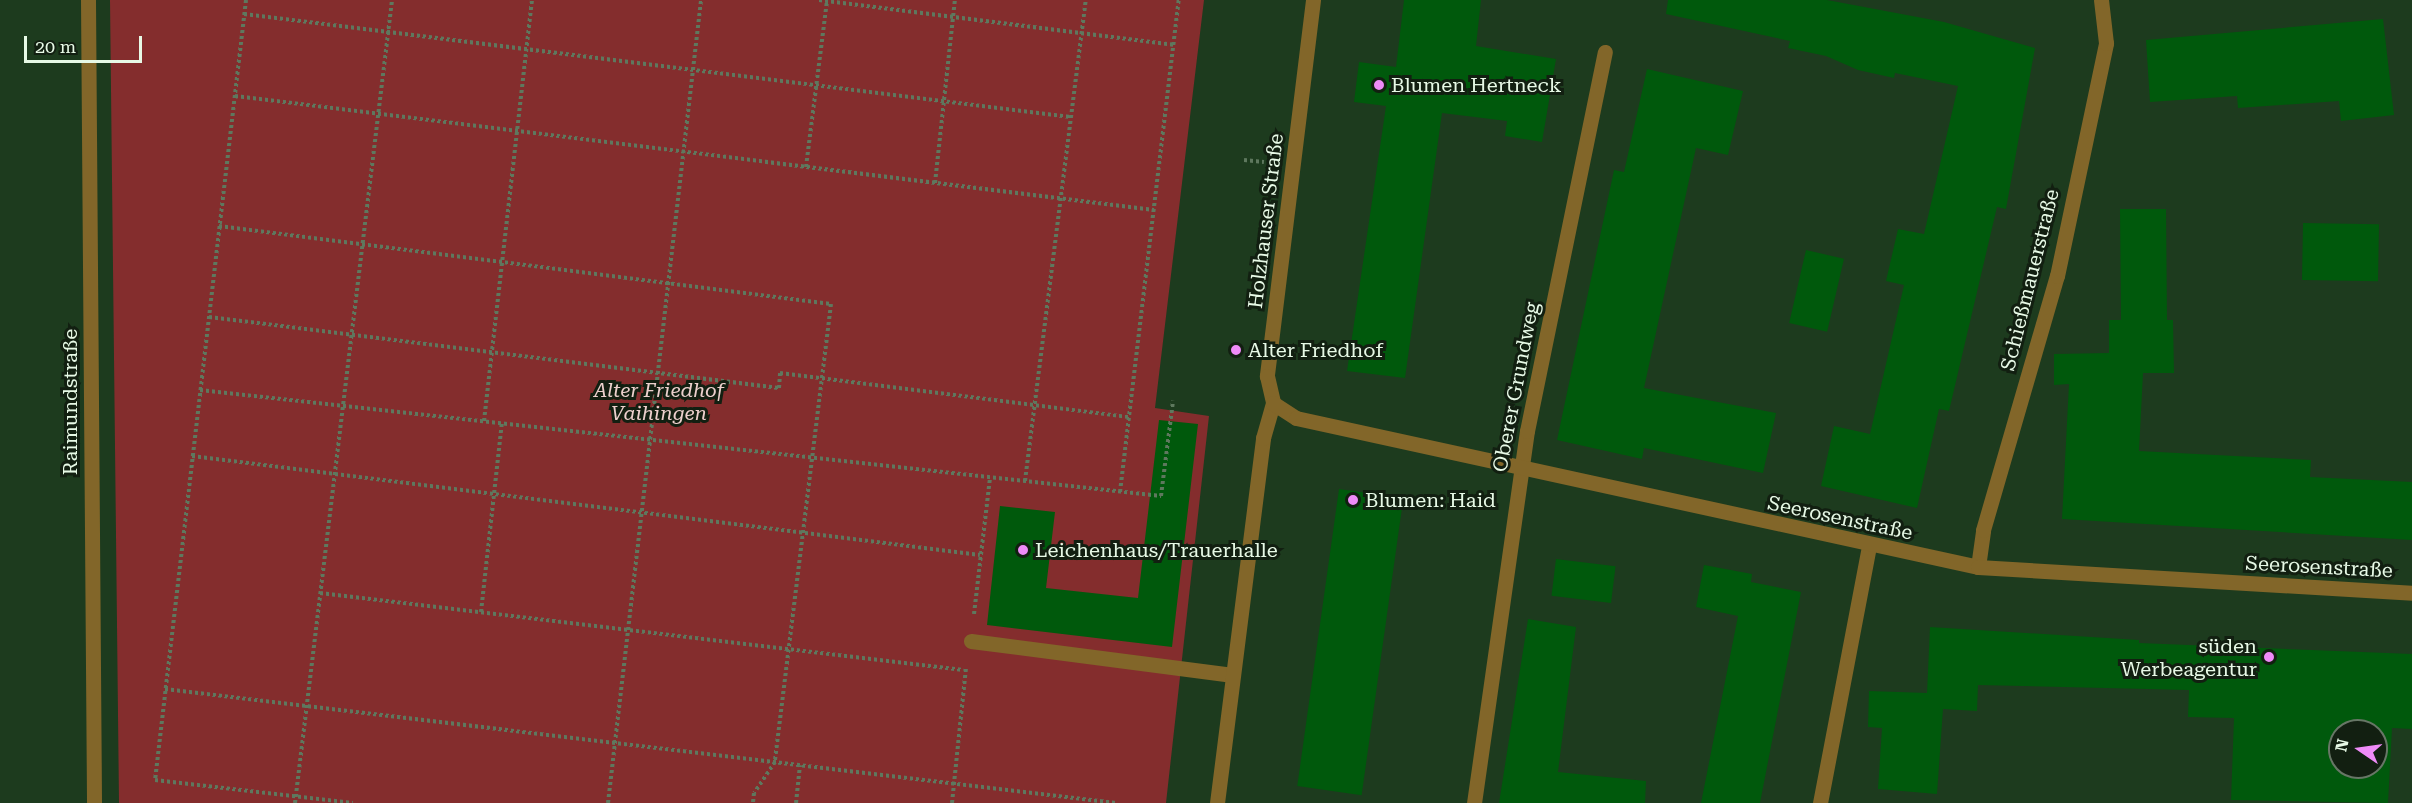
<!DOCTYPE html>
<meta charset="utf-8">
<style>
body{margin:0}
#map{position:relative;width:2412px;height:803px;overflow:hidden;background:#1d3b1e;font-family:"Roboto Serif",serif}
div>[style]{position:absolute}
.green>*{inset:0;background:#842d2d}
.building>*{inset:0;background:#00590c;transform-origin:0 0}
.path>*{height:4px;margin-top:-2px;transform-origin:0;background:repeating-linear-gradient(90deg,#5e785e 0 3px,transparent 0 6px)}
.service>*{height:15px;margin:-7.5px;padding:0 7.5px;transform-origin:7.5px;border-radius:7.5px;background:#826629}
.minor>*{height:15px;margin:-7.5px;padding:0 7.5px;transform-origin:7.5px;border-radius:7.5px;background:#826629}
.tertiary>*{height:15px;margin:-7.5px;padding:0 7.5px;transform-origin:7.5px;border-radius:7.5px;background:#826629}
.dots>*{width:16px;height:16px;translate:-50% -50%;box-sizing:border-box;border:3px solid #121f11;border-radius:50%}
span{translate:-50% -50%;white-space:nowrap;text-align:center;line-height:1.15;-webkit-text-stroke:6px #121f11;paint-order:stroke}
.poi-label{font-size:20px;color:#e7f9e6}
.left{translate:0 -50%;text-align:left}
.right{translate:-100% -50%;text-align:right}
.street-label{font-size:20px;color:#e7f9e6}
.park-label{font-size:20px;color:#edd0cd;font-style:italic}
.north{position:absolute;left:2328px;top:719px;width:60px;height:60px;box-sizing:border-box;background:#121f11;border:2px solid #677666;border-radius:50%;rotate:283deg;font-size:16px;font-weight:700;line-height:24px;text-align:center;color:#e7f9e6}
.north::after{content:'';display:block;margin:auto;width:21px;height:27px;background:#ee8bf7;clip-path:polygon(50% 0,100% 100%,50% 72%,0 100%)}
.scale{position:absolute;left:24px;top:36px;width:118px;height:27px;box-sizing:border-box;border:3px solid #e7f9e6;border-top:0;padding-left:8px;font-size:18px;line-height:21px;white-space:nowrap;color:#e7f9e6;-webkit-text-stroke:4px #121f11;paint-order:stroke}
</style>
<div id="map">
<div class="green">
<div style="clip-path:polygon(110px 0,1204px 0,1155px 408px,1209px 416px,1166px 803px,119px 803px)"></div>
</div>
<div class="building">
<div style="clip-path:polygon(1404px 0,1481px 0,1476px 46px,1556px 59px,1542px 142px,1505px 136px,1507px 121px,1442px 113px,1405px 378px,1347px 371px,1386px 106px,1354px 102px,1359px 62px,1396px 67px)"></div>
<div style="clip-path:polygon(1668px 0,1827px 0,1944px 22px,2035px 48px,2006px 209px,1997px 207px,1949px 411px,1939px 409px,1917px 508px,1821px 486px,1834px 426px,1870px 434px,1904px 285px,1886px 281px,1898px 229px,1924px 234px,1958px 86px,1895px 73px,1894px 78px,1858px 70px,1826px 56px,1788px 48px,1790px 41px,1666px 14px)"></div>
<div style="clip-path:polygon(2383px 19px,2394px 115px,2341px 121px,2339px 101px,2238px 108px,2237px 96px,2150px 102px,2146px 40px)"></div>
<div style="clip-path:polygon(1647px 69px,1743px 91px,1728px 155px,1696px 148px,1644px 388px,1776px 413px,1763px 473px,1644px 448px,1642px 459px,1557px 440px,1614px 170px,1624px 172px)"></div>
<div style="clip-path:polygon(2120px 209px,2166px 209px,2167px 320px,2173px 320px,2174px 373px,2143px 373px,2139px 451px,2311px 460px,2310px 477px,2412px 482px,2412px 540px,2062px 519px,2069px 384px,2054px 385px,2054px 354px,2109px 353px,2109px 320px,2121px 320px)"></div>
<div style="left:2303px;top:223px;width:76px;height:57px;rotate:1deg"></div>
<div style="left:1806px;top:250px;width:39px;height:75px;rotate:13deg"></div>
<div style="clip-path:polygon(1159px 420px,1198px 424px,1172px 647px,987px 625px,1000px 506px,1055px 512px,1046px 588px,1138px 598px)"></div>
<div style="left:1339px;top:489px;width:65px;height:300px;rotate:8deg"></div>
<div style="left:1556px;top:559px;width:60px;height:37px;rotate:7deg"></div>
<div style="clip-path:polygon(1704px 565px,1752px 574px,1751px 582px,1801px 592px,1760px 803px,1701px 803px,1738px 616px,1696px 607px)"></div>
<div style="clip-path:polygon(1528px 619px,1576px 627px,1558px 772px,1646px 781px,1645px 803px,1499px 803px)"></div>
<div style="clip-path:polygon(evenodd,1930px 627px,2139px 640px,2139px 643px,2412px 654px,2412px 729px,2392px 728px,2388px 803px,2231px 800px,2234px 718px,2188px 717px,2189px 690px,1978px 685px,1977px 711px,1943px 709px,1937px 794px,1878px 789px,1882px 728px,1868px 727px,1869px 691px,1927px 693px,1930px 627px,2340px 731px,2376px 731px,2376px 767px,2340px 767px,2340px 731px)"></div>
</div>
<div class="path">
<div style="left:246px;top:0;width:785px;rotate:96.65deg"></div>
<div style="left:155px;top:780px;width:199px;rotate:6.6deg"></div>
<div style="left:819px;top:0;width:357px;rotate:7.2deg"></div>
<div style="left:244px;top:14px;width:833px;rotate:7.1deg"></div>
<div style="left:235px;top:96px;width:926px;rotate:7.07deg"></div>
<div style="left:1244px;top:160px;width:20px;rotate:6deg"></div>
<div style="left:806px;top:167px;width:167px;rotate:-82.8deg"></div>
<div style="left:935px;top:183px;width:184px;rotate:-83.8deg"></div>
<div style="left:219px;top:226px;width:617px;rotate:7.26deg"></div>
<div style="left:831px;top:304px;width:461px;rotate:97deg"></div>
<div style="left:775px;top:762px;width:37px;rotate:124deg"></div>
<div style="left:754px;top:793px;width:10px;rotate:96deg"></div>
<div style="left:209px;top:317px;width:574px;rotate:7.1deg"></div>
<div style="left:779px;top:388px;width:15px;rotate:-86deg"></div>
<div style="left:780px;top:373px;width:352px;rotate:7.2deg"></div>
<div style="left:200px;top:390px;width:967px;rotate:6.29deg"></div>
<div style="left:1161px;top:496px;width:96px;rotate:-82.8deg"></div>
<div style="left:484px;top:421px;width:424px;rotate:-83.5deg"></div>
<div style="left:192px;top:456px;width:794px;rotate:7.16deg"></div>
<div style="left:1025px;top:481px;width:485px;rotate:-82.8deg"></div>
<div style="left:1120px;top:492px;width:496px;rotate:-83.2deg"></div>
<div style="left:320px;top:593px;width:648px;rotate:6.83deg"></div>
<div style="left:481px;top:612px;width:190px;rotate:-83.7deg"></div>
<div style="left:974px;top:614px;width:138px;rotate:-83.3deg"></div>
<div style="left:165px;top:689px;width:958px;rotate:6.84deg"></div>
<div style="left:295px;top:803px;width:809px;rotate:-83.11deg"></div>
<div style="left:608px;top:803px;width:808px;rotate:-83.39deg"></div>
<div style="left:796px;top:803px;width:38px;rotate:-84deg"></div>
<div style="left:952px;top:803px;width:136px;rotate:-84.1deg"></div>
</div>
<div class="service">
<div style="left:971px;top:641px;width:264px;rotate:7.4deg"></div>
</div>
<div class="minor">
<div style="left:88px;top:0;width:803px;rotate:89.57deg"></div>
<div style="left:1978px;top:567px;width:37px;rotate:-82deg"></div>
<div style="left:1983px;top:530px;width:265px;rotate:-73.8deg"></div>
<div style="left:2057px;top:276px;width:238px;rotate:-78.1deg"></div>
<div style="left:2106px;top:43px;width:43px;rotate:-96.6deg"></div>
<div style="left:1217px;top:803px;width:368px;rotate:-82.8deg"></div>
<div style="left:1263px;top:438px;width:36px;rotate:-74deg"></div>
<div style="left:1474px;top:803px;width:376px;rotate:-81.9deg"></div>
<div style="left:1527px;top:431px;width:387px;rotate:-78.4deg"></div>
<div style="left:1820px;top:803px;width:262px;rotate:-79.2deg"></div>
</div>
<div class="tertiary">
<div style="left:1313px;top:0;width:379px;rotate:97deg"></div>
<div style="left:1267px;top:376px;width:28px;rotate:77deg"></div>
<div style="left:1273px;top:403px;width:27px;rotate:33deg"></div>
<div style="left:1296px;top:418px;width:698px;rotate:12.32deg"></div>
<div style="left:1978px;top:567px;width:435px;rotate:3.4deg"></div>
</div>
<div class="dots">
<div style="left:1379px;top:85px;background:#ee8bf7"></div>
<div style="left:1236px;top:350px;background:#ee8bf7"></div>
<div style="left:1353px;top:500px;background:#ee8bf7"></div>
<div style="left:1023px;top:550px;background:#ee8bf7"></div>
<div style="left:2269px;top:657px;background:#ee8bf7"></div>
</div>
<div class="poi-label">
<span class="left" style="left:1391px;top:85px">Blumen Hertneck</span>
<span class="left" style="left:1248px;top:350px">Alter Friedhof</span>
<span class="left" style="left:1365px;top:500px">Blumen: Haid</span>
<span class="left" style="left:1035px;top:550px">Leichenhaus/Trauerhalle</span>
<span class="right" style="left:2257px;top:658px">süden<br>Werbeagentur</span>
</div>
<div class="street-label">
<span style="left:1266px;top:221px;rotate:-83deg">Holzhauser Straße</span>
<span style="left:2030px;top:280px;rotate:-76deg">Schießmauerstraße</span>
<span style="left:1516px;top:387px;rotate:-79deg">Oberer Grundweg</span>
<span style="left:70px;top:402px;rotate:-90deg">Raimundstraße</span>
<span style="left:1840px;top:518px;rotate:12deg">Seerosenstraße</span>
<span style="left:2319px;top:567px;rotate:3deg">Seerosenstraße</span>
</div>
<div class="park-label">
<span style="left:659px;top:402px">Alter Friedhof<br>Vaihingen</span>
</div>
<div class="north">N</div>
<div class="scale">20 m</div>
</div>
